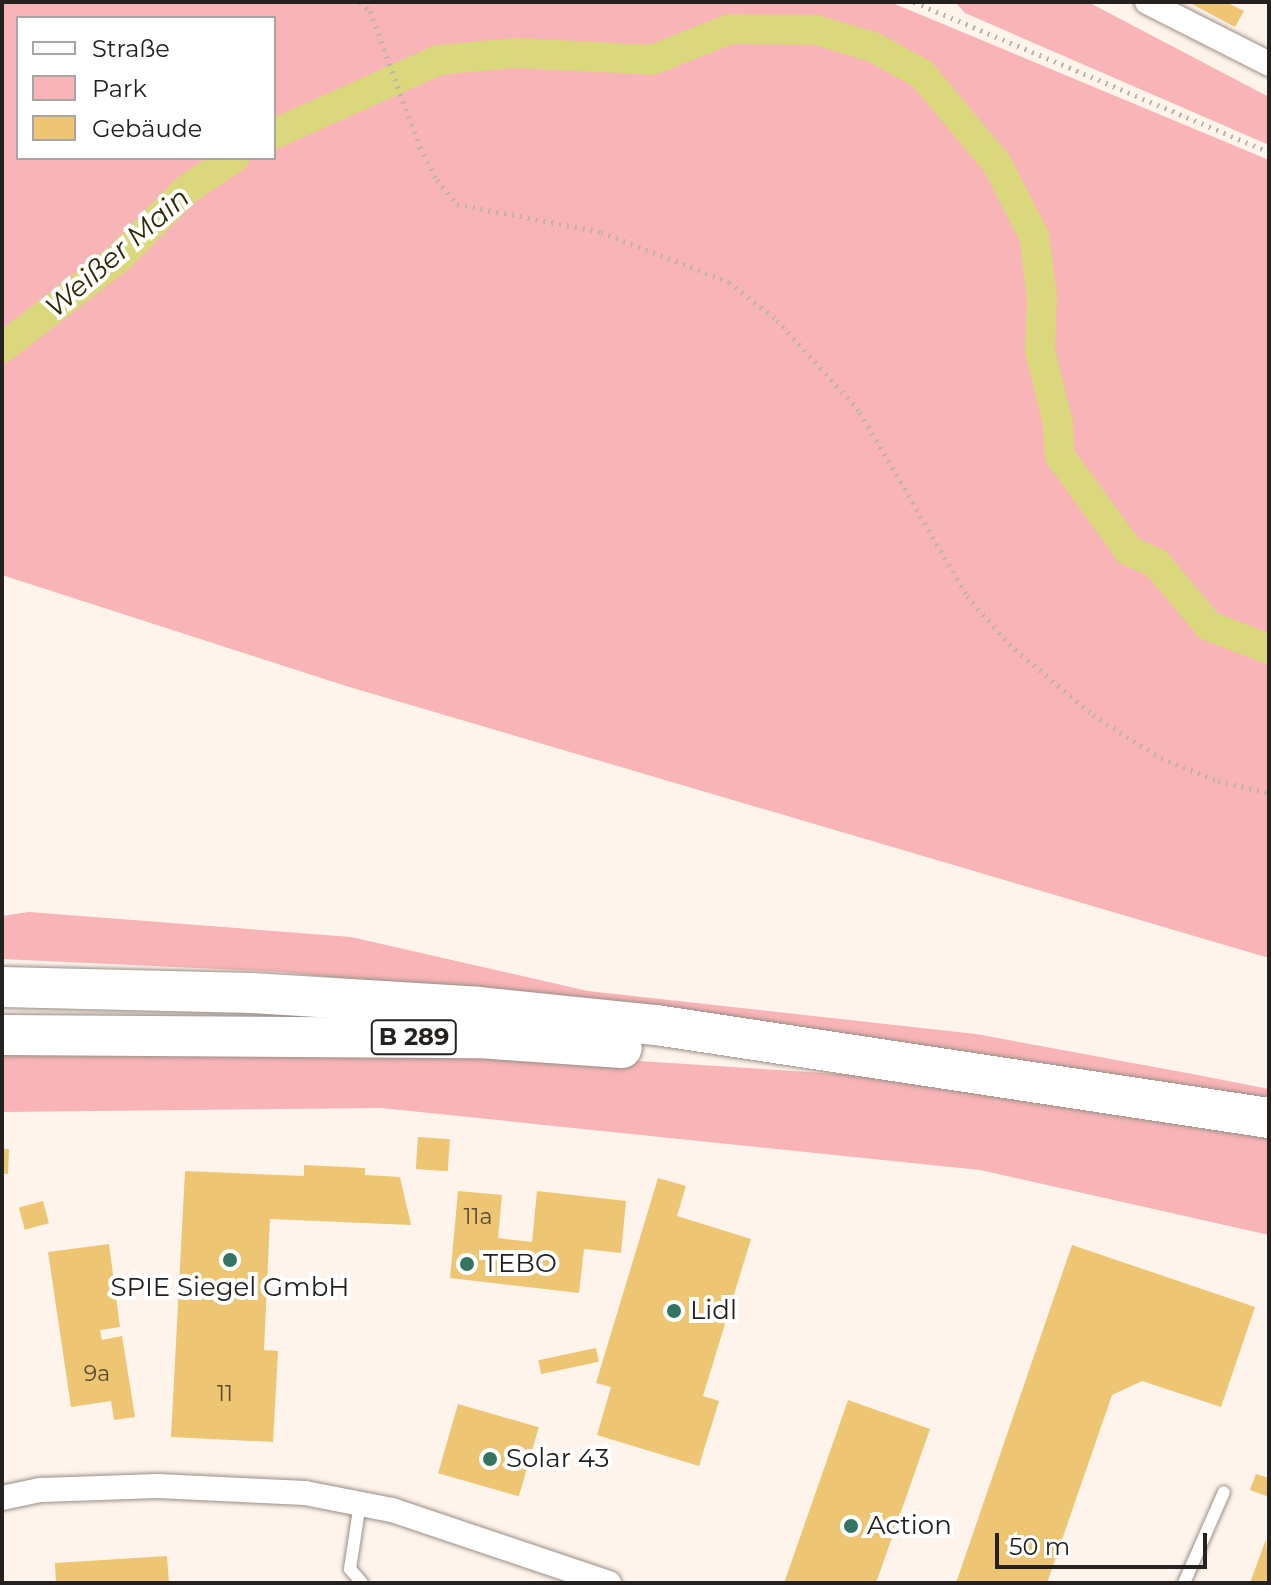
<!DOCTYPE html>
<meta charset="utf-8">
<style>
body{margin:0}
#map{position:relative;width:1271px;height:1585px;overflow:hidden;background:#fff4eb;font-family:Montserrat,sans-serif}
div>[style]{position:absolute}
.green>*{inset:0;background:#f8b4b7}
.canal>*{height:30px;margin:-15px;padding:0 15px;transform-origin:15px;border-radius:15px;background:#dad77d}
.building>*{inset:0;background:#eec573;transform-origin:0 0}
.path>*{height:5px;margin-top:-2.5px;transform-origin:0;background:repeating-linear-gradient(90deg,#bdb4ad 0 2px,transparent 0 8px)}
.roads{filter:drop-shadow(0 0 2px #998f87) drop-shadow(0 0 2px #998f87)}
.service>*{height:12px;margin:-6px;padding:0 6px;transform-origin:6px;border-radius:6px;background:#fff}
.minor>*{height:24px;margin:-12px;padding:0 12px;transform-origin:12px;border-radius:12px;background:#fff}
.trunk>*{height:40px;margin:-20px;padding:0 20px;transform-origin:20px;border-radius:20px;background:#fff}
.dots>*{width:22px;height:22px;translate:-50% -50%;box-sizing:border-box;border:4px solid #fff;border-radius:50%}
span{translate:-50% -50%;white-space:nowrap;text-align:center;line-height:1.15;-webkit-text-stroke:8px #fff;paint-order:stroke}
.number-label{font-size:22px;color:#574a33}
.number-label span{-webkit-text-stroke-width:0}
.shield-label span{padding:2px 6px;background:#fff;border:2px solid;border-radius:6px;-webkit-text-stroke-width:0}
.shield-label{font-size:24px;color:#25211e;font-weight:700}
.poi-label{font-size:26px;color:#25211e}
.left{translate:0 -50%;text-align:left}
.water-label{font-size:28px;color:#2e2c04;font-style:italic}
.frame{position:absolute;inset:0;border:4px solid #25211e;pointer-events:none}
.legend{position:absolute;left:16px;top:16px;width:260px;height:144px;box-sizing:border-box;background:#fff;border:2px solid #a8a6a5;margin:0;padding:10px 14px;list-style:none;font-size:24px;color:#25211e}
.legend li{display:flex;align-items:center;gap:16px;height:40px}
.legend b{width:40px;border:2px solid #a8a6a5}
.scale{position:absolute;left:995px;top:1533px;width:212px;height:36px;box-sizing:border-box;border:4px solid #25211e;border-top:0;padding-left:10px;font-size:24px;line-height:28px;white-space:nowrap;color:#25211e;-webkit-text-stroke:6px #fff;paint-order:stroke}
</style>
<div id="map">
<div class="green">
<div style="clip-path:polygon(evenodd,2px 2px,890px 2px,1269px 160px,1269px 958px,346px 686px,2px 575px,2px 2px,18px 18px,274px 18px,274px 158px,18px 158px,18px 18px)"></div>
<div style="clip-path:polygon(955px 2px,1088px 2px,1269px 97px,1269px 145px,965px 13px)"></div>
<div style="clip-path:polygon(29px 912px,351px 937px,588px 991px,976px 1034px,1187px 1073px,1269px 1089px,1269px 1103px,393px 984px,281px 972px,2px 959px,2px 916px)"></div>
<div style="clip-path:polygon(2px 1048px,623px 1060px,856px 1075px,1269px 1137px,1269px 1235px,980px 1170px,381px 1108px,2px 1112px)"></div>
</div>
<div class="canal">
<div style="left:274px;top:134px;width:181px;rotate:-24.2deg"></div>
<div style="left:439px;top:60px;width:77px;rotate:-5.2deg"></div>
<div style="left:516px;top:53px;width:136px;rotate:2.9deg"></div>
<div style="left:652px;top:60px;width:84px;rotate:-21.7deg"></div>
<div style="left:730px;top:29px;width:86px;rotate:0.7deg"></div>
<div style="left:816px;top:30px;width:59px;rotate:16.6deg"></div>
<div style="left:873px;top:47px;width:56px;rotate:28.9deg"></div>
<div style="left:922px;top:74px;width:117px;rotate:50.2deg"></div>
<div style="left:997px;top:164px;width:81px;rotate:62.8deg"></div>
<div style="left:1034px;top:236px;width:62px;rotate:82.5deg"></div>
<div style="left:1042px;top:297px;width:54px;rotate:92.1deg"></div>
<div style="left:1040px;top:351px;width:74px;rotate:76deg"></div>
<div style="left:1058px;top:423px;width:33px;rotate:87deg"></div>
<div style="left:1060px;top:456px;width:117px;rotate:54deg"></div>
<div style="left:1129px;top:551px;width:30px;rotate:24deg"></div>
<div style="left:1156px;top:563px;width:82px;rotate:49.9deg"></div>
<div style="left:1209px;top:626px;width:64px;rotate:21deg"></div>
<div style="left:2px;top:348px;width:149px;rotate:-37.6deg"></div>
<div style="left:120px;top:257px;width:94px;rotate:-45.4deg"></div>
<div style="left:186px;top:190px;width:58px;rotate:-33.7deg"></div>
</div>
<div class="building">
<div style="clip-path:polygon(1188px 2px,1226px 2px,1244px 11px,1235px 27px)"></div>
<div style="left:418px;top:1137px;width:32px;height:32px;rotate:4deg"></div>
<div style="clip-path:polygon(2px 1149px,9px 1149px,8px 1174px,2px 1173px)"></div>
<div style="clip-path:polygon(304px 1165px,365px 1168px,365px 1175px,400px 1177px,411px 1225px,270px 1219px,264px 1350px,278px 1351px,273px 1442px,171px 1437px,185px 1171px,304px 1176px)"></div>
<div style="clip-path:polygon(658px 1178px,686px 1186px,677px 1216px,751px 1239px,703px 1396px,719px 1401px,699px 1466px,597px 1435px,611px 1387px,596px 1383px)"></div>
<div style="clip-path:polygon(458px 1191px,502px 1195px,498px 1238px,532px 1242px,537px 1191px,626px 1201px,621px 1253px,584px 1249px,579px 1293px,450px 1278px)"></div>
<div style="left:43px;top:1201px;width:23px;height:25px;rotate:75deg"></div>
<div style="clip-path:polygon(109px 1244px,120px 1327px,100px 1330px,102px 1340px,122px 1336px,135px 1417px,114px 1420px,111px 1401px,71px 1407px,48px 1252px)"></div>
<div style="clip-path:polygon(1072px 1245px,1255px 1307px,1221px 1407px,1142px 1381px,1112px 1395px,1047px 1583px,956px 1583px)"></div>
<div style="left:596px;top:1348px;width:14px;height:59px;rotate:78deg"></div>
<div style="clip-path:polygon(848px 1400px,930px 1429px,876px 1583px,784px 1583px)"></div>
<div style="left:458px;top:1404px;width:84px;height:72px;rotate:16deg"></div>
<div style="clip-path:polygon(1256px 1474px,1269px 1478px,1269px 1497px,1250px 1490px)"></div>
<div style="clip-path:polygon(1266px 1539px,1269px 1583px,1250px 1583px)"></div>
<div style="clip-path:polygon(167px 1556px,169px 1583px,56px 1583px,55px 1563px)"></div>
</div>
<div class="path">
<div style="left:360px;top:2px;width:13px;rotate:42deg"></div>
<div style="left:370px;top:11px;width:145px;rotate:69.8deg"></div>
<div style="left:420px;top:147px;width:37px;rotate:63deg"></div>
<div style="left:437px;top:180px;width:31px;rotate:50deg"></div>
<div style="left:457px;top:204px;width:147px;rotate:11deg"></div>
<div style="left:601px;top:232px;width:137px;rotate:21.3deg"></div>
<div style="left:729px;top:282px;width:61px;rotate:38.4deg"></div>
<div style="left:777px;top:320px;width:124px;rotate:47.9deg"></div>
<div style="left:860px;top:412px;width:213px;rotate:59.8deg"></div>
<div style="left:967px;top:596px;width:64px;rotate:48.8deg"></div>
<div style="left:1009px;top:644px;width:110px;rotate:40.2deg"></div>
<div style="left:1093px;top:715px;width:80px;rotate:32.3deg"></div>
<div style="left:1161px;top:758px;width:61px;rotate:22deg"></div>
<div style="left:1218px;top:781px;width:52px;rotate:13.2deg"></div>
<div style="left:914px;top:2px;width:385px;rotate:22.9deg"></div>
</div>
<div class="roads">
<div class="service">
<div style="left:360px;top:1503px;width:67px;rotate:98.6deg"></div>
<div style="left:350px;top:1569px;width:18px;rotate:49deg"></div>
<div style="left:1184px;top:1583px;width:99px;rotate:-66.3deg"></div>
</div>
<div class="minor">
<div style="left:1147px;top:2px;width:137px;rotate:26.9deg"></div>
<div style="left:2px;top:1498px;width:40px;rotate:-12deg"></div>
<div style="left:41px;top:1490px;width:117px;rotate:-2deg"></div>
<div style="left:158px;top:1486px;width:147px;rotate:2.7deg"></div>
<div style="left:305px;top:1493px;width:89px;rotate:11.1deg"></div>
<div style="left:392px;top:1510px;width:229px;rotate:18.6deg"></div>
</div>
<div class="trunk">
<div style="left:2px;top:987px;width:250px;rotate:1.4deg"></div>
<div style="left:252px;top:993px;width:226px;rotate:3.5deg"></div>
<div style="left:478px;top:1007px;width:179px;rotate:5.8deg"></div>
<div style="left:656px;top:1025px;width:620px;rotate:8.63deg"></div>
<div style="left:2px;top:1035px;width:476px;rotate:0.4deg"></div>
<div style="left:478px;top:1038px;width:144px;rotate:4deg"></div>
</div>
</div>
<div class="dots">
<div style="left:230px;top:1260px;background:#337463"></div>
<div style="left:467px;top:1264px;background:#337463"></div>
<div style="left:674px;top:1311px;background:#337463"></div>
<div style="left:490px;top:1459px;background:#337463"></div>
<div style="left:851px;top:1526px;background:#337463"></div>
</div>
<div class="number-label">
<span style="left:478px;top:1217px">11a</span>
<span style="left:97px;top:1374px">9a</span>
<span style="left:225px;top:1394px">11</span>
</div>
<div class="shield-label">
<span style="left:414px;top:1037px">B 289</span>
</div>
<div class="poi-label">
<span class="left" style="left:483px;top:1264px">TEBO</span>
<span style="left:230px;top:1288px">SPIE Siegel GmbH</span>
<span class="left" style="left:690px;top:1311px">Lidl</span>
<span class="left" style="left:506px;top:1459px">Solar 43</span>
<span class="left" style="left:867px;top:1526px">Action</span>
</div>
<div class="water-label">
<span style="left:117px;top:252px;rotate:-41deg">Weißer Main</span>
</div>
<div class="frame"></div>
<ul class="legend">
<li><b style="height:10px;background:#fff"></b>Straße</li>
<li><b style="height:22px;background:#f8b4b7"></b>Park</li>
<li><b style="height:22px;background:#eec573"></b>Gebäude</li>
</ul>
<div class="scale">50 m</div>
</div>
